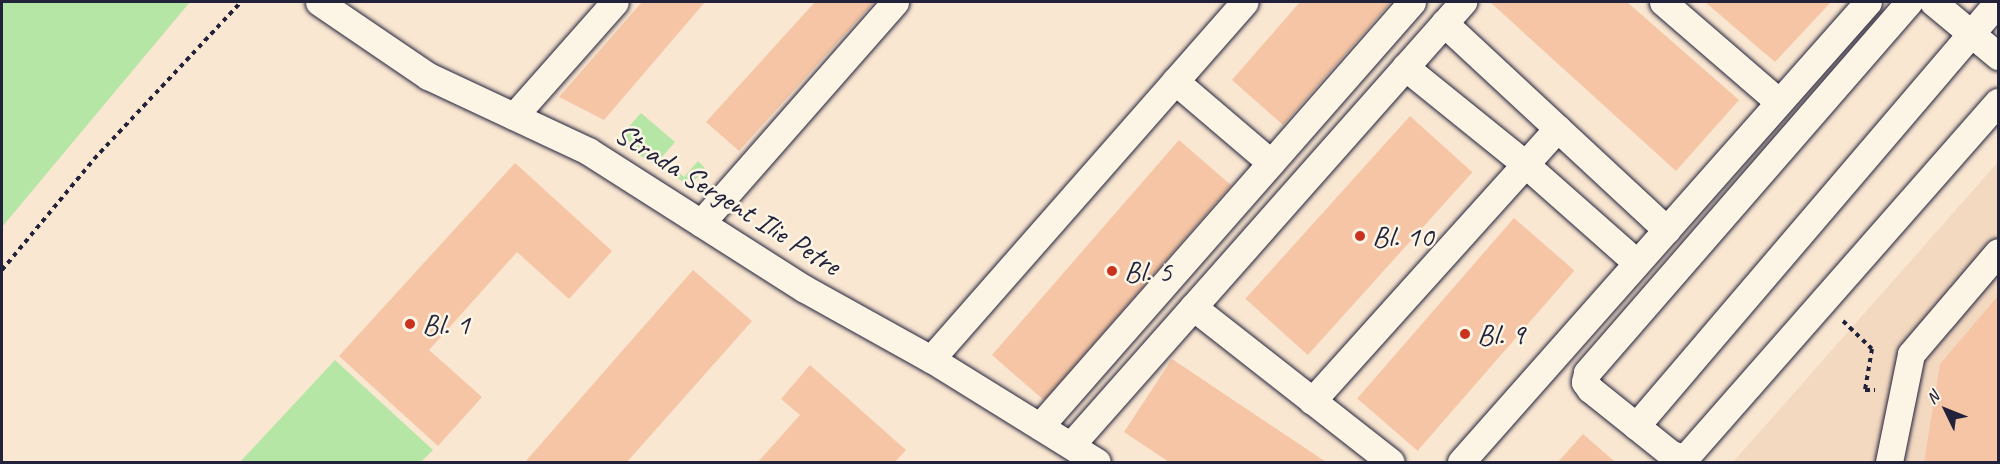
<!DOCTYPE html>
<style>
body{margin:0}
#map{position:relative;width:2000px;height:464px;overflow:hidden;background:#fae7d2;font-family:Caveat,sans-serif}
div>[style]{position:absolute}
.built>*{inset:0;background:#f4d9c1}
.green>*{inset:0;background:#b6e6a5}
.building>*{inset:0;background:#f5c5a5;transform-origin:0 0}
.path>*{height:4px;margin-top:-2px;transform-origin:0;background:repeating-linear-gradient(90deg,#22223b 0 4.5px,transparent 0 9px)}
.roads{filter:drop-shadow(0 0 2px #22223b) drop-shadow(0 0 2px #22223b)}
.minor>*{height:27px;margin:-13.5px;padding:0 13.5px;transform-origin:13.5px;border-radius:13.5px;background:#fcf5e5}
.dots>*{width:16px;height:16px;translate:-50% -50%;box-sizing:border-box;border:3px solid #fcf5e5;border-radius:50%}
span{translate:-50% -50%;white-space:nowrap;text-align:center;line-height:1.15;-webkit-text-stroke:5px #fcf5e5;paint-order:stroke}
.street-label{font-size:30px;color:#22223b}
.poi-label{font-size:30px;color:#22223b}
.left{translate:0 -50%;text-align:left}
.frame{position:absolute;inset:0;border:3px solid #22223b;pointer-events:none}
.north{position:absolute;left:1916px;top:380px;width:60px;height:60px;-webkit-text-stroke:4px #fcf5e5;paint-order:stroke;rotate:313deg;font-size:16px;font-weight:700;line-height:24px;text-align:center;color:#22223b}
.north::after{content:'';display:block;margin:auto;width:21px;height:27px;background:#22223b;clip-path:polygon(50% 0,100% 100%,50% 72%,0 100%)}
</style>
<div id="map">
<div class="built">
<div style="clip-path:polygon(1998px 162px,1998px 462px,1733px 462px)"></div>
</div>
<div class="green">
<div style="clip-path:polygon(2px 2px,190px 2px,2px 227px)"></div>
<div style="clip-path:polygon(641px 113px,675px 142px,662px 157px,684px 177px,698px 161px,705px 168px,690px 186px,616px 141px)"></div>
<div style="clip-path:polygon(335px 360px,433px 450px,421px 462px,240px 462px)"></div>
</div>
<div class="building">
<div style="clip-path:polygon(642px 2px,705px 2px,604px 120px,559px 97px)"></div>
<div style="clip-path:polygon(815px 2px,874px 2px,739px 151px,706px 122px)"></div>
<div style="clip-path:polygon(1300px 2px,1391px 2px,1283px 125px,1232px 80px)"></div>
<div style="clip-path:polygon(1490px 2px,1627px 2px,1739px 100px,1676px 171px)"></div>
<div style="clip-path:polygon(1705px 2px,1831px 2px,1775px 62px)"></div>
<div style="left:1410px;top:116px;width:84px;height:246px;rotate:42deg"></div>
<div style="left:1179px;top:140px;width:69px;height:285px;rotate:41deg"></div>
<div style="clip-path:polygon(515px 163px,612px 251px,569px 299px,517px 252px,429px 350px,482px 397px,438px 446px,339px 356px)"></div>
<div style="left:1514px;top:218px;width:80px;height:239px;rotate:41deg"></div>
<div style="clip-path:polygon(693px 270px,752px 321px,627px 462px,525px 462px)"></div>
<div style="clip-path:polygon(1998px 296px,1998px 462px,1924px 462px,1940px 364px)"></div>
<div style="clip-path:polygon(1172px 359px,1326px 462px,1169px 462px,1124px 432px)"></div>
<div style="clip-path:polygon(810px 365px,906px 450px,895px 462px,758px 462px,800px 415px,781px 399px)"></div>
<div style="clip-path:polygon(1583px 434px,1615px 462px,1558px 462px)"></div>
</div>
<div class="path">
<div style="left:2px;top:270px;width:144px;rotate:-50.3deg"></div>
<div style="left:94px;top:159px;width:215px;rotate:-46.9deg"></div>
<div style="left:1843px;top:321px;width:40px;rotate:44deg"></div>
<div style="left:1872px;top:349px;width:42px;rotate:99.7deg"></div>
<div style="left:1865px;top:390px;width:10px"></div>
</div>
<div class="roads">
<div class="minor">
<div style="left:319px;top:2px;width:132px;rotate:34.2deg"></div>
<div style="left:428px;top:76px;width:177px;rotate:25.1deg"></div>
<div style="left:588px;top:151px;width:257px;rotate:32.5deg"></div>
<div style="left:805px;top:289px;width:144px;rotate:29.1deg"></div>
<div style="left:931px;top:359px;width:195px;rotate:31.8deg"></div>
<div style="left:1663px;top:2px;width:153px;rotate:40.8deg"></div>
<div style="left:1909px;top:2px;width:491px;rotate:131deg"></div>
<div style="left:1587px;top:373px;width:9px;rotate:103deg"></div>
<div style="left:1585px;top:382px;width:9px;rotate:54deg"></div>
<div style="left:1590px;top:389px;width:104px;rotate:38.7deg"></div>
<div style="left:1671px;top:454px;width:15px;rotate:16deg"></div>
<div style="left:1685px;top:458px;width:474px;rotate:-48.7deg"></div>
<div style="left:1933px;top:2px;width:85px;rotate:39.7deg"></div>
<div style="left:1444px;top:23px;width:304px;rotate:42.9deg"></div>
<div style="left:1405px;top:67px;width:154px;rotate:38.9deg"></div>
<div style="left:1525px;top:164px;width:149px;rotate:41.5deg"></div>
<div style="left:1175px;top:81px;width:126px;rotate:40.5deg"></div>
<div style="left:514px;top:116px;width:152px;rotate:-48.5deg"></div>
<div style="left:701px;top:223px;width:294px;rotate:-48.7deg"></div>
<div style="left:1193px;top:307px;width:251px;rotate:38.1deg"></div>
<div style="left:931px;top:359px;width:475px;rotate:-48.7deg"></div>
<div style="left:1312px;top:401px;width:367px;rotate:-48deg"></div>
<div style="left:1040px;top:426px;width:564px;rotate:-48.74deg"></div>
<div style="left:1636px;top:426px;width:558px;rotate:-49.51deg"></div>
<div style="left:1071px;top:445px;width:592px;rotate:-48.5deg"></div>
<div style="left:1461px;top:462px;width:614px;rotate:-48.5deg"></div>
<div style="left:1889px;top:462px;width:110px;rotate:-78.5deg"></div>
<div style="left:1911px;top:354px;width:134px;rotate:-49.5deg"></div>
</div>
</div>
<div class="dots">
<div style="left:1360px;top:236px;background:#c8321e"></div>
<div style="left:1112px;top:271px;background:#c8321e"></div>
<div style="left:410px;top:324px;background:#c8321e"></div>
<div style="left:1465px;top:334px;background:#c8321e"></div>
</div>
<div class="street-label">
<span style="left:728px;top:199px;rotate:32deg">Strada Sergent Ilie Petre</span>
</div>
<div class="poi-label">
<span class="left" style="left:1372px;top:236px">Bl. 10</span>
<span class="left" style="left:1124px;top:271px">Bl. 5</span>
<span class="left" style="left:422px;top:324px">Bl. 1</span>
<span class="left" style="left:1477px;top:334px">Bl. 9</span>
</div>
<div class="frame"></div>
<div class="north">N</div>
</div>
